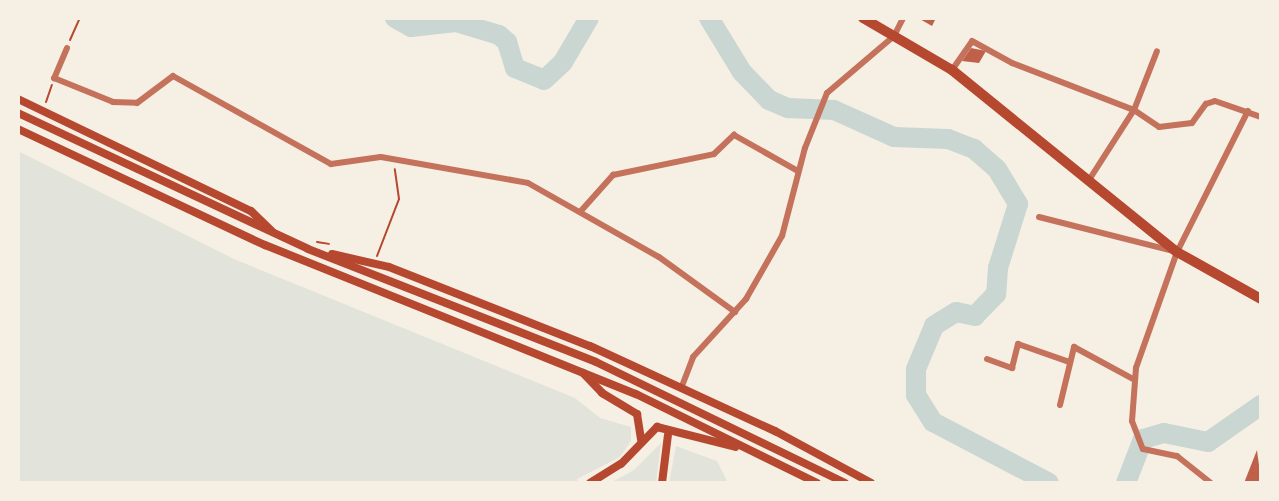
<!DOCTYPE html>
<style>
body{margin:0}
#map{position:relative;width:1279px;height:501px;overflow:hidden;background:#f6efe4;font-family:"Alegreya Sans",sans-serif}
div>[style]{position:absolute}
.green>*{inset:0;background:#e2e4dc}
.river>*{height:20px;margin:-10px;padding:0 10px;transform-origin:10px;border-radius:10px;background:#c9d6d2}
.building>*{inset:0;background:#bf614a}
.path>*{height:2px;margin:-1px;padding:0 1px;transform-origin:1px;border-radius:1px;background:#b5482f}
.minor>*{height:6px;margin:-3px;padding:0 3px;transform-origin:3px;border-radius:3px;background:#c5725c}
.secondary>*{height:8px;margin:-4px;padding:0 4px;transform-origin:4px;border-radius:4px;background:#b5482f}
.trunk>*{height:10px;margin:-5px;padding:0 5px;transform-origin:5px;border-radius:5px;background:#b5482f}
span{translate:-50% -50%;white-space:nowrap;text-align:center;line-height:1.15;-webkit-text-stroke:4.5px #f6efe4;paint-order:stroke}
.frame{position:absolute;inset:0;border:20px solid #f6efe4;pointer-events:none}
</style>
<div id="map">
<div class="green">
<div style="clip-path:polygon(18px 151px,234px 259px,575px 398px,600px 418px,631px 427px,631px 441px,620px 457px,577px 479px,579px 483px,18px 483px)"></div>
<div style="clip-path:polygon(661px 443px,656px 483px,610px 483px,634px 470px)"></div>
<div style="clip-path:polygon(676px 446px,717px 461px,728px 483px,669px 483px)"></div>
</div>
<div class="river">
<div style="left:395px;top:18px;width:18px;rotate:29deg"></div>
<div style="left:411px;top:27px;width:45px;rotate:-6.3deg"></div>
<div style="left:456px;top:22px;width:45px;rotate:16.8deg"></div>
<div style="left:499px;top:35px;width:11px;rotate:41deg"></div>
<div style="left:507px;top:42px;width:27px;rotate:73deg"></div>
<div style="left:515px;top:68px;width:31px;rotate:22deg"></div>
<div style="left:544px;top:80px;width:26px;rotate:-43deg"></div>
<div style="left:563px;top:62px;width:51px;rotate:-59.4deg"></div>
<div style="left:709px;top:18px;width:63px;rotate:58.6deg"></div>
<div style="left:742px;top:72px;width:39px;rotate:46deg"></div>
<div style="left:769px;top:100px;width:21px;rotate:23deg"></div>
<div style="left:788px;top:108px;width:46px;rotate:2.5deg"></div>
<div style="left:834px;top:110px;width:66px;rotate:24.2deg"></div>
<div style="left:894px;top:137px;width:54px;rotate:2.1deg"></div>
<div style="left:948px;top:139px;width:28px;rotate:21deg"></div>
<div style="left:974px;top:149px;width:30px;rotate:41deg"></div>
<div style="left:997px;top:169px;width:41px;rotate:59deg"></div>
<div style="left:1018px;top:204px;width:67px;rotate:107.4deg"></div>
<div style="left:998px;top:268px;width:26px;rotate:94deg"></div>
<div style="left:996px;top:294px;width:30px;rotate:134deg"></div>
<div style="left:975px;top:316px;width:19px;rotate:-168deg"></div>
<div style="left:956px;top:312px;width:26px;rotate:148deg"></div>
<div style="left:934px;top:326px;width:47px;rotate:112.7deg"></div>
<div style="left:916px;top:369px;width:26px;rotate:90deg"></div>
<div style="left:916px;top:395px;width:32px;rotate:58deg"></div>
<div style="left:933px;top:422px;width:131px;rotate:27.7deg"></div>
<div style="left:1126px;top:483px;width:47px;rotate:-68.9deg"></div>
<div style="left:1143px;top:439px;width:22px;rotate:-16deg"></div>
<div style="left:1164px;top:433px;width:45px;rotate:11.6deg"></div>
<div style="left:1208px;top:442px;width:65px;rotate:-34.9deg"></div>
</div>
<div class="building">
<div style="clip-path:polygon(918px 18px,936px 18px,932px 26px)"></div>
<div style="clip-path:polygon(971px 48px,986px 51px,979px 63px,962px 61px)"></div>
<div style="clip-path:polygon(1257px 450px,1261px 481px,1244px 483px)"></div>
</div>
<div class="path">
<div style="left:70px;top:40px;width:24px;rotate:-66deg"></div>
<div style="left:46px;top:102px;width:18px;rotate:-71deg"></div>
<div style="left:317px;top:242px;width:12px;rotate:9deg"></div>
<div style="left:377px;top:256px;width:61px;rotate:-68.9deg"></div>
<div style="left:399px;top:199px;width:30px;rotate:-98deg"></div>
</div>
<div class="minor">
<div style="left:67px;top:48px;width:33px;rotate:113deg"></div>
<div style="left:54px;top:78px;width:64px;rotate:22.1deg"></div>
<div style="left:113px;top:102px;width:24px;rotate:2deg"></div>
<div style="left:137px;top:103px;width:45px;rotate:-36.9deg"></div>
<div style="left:173px;top:76px;width:181px;rotate:29.1deg"></div>
<div style="left:331px;top:164px;width:50px;rotate:-8deg"></div>
<div style="left:381px;top:157px;width:149px;rotate:10deg"></div>
<div style="left:528px;top:183px;width:150px;rotate:29.5deg"></div>
<div style="left:659px;top:257px;width:94px;rotate:35.9deg"></div>
<div style="left:952px;top:70px;width:35px;rotate:-55deg"></div>
<div style="left:972px;top:41px;width:46px;rotate:28.8deg"></div>
<div style="left:1012px;top:63px;width:131px;rotate:21.1deg"></div>
<div style="left:1134px;top:110px;width:30px;rotate:34deg"></div>
<div style="left:1159px;top:127px;width:33px;rotate:-7deg"></div>
<div style="left:1192px;top:123px;width:24px;rotate:-54deg"></div>
<div style="left:1206px;top:104px;width:9px;rotate:-18deg"></div>
<div style="left:1215px;top:101px;width:49px;rotate:19.2deg"></div>
<div style="left:1089px;top:180px;width:83px;rotate:-57.3deg"></div>
<div style="left:1134px;top:110px;width:63px;rotate:-68.7deg"></div>
<div style="left:580px;top:212px;width:50px;rotate:-48.3deg"></div>
<div style="left:613px;top:175px;width:103px;rotate:-11.7deg"></div>
<div style="left:714px;top:154px;width:28px;rotate:-44deg"></div>
<div style="left:734px;top:135px;width:73px;rotate:29.4deg"></div>
<div style="left:1039px;top:217px;width:142px;rotate:14.2deg"></div>
<div style="left:1177px;top:252px;width:123px;rotate:109.5deg"></div>
<div style="left:1136px;top:368px;width:53px;rotate:94.3deg"></div>
<div style="left:1132px;top:421px;width:30px;rotate:69deg"></div>
<div style="left:1143px;top:449px;width:35px;rotate:12deg"></div>
<div style="left:1177px;top:456px;width:43px;rotate:38.5deg"></div>
<div style="left:1177px;top:252px;width:158px;rotate:-63.3deg"></div>
<div style="left:987px;top:359px;width:27px;rotate:20deg"></div>
<div style="left:1012px;top:368px;width:25px;rotate:-76deg"></div>
<div style="left:1018px;top:344px;width:54px;rotate:19.4deg"></div>
<div style="left:682px;top:386px;width:31px;rotate:-69deg"></div>
<div style="left:693px;top:357px;width:79px;rotate:-47.6deg"></div>
<div style="left:746px;top:299px;width:73px;rotate:-60.3deg"></div>
<div style="left:782px;top:236px;width:91px;rotate:-75.4deg"></div>
<div style="left:805px;top:148px;width:59px;rotate:-68.2deg"></div>
<div style="left:827px;top:93px;width:88px;rotate:-40.4deg"></div>
<div style="left:894px;top:36px;width:20px;rotate:-63deg"></div>
<div style="left:1060px;top:405px;width:60px;rotate:-76.4deg"></div>
<div style="left:1074px;top:347px;width:69px;rotate:28.4deg"></div>
</div>
<div class="secondary">
<div style="left:18px;top:99px;width:259px;rotate:25.7deg"></div>
<div style="left:251px;top:211px;width:29px;rotate:44deg"></div>
<div style="left:18px;top:113px;width:320px;rotate:25.1deg"></div>
<div style="left:308px;top:249px;width:309px;rotate:21.4deg"></div>
<div style="left:596px;top:362px;width:277px;rotate:25.9deg"></div>
<div style="left:18px;top:129px;width:273px;rotate:25.2deg"></div>
<div style="left:265px;top:245px;width:400px;rotate:21.9deg"></div>
<div style="left:636px;top:394px;width:202px;rotate:26.2deg"></div>
<div style="left:332px;top:254px;width:58px;rotate:12.8deg"></div>
<div style="left:389px;top:267px;width:216px;rotate:21.5deg"></div>
<div style="left:590px;top:346px;width:204px;rotate:24.7deg"></div>
<div style="left:775px;top:431px;width:109px;rotate:28.4deg"></div>
<div style="left:583px;top:373px;width:28px;rotate:46deg"></div>
<div style="left:602px;top:393px;width:41px;rotate:31deg"></div>
<div style="left:637px;top:414px;width:26px;rotate:81deg"></div>
<div style="left:590px;top:483px;width:36px;rotate:-32deg"></div>
<div style="left:621px;top:464px;width:52px;rotate:-45.8deg"></div>
<div style="left:657px;top:427px;width:81px;rotate:14.2deg"></div>
<div style="left:662px;top:483px;width:48px;rotate:-82.9deg"></div>
</div>
<div class="trunk">
<div style="left:863px;top:18px;width:103px;rotate:30.3deg"></div>
<div style="left:952px;top:70px;width:289px;rotate:39deg"></div>
<div style="left:1177px;top:252px;width:96px;rotate:29.2deg"></div>
</div>
<div class="frame"></div>
</div>
